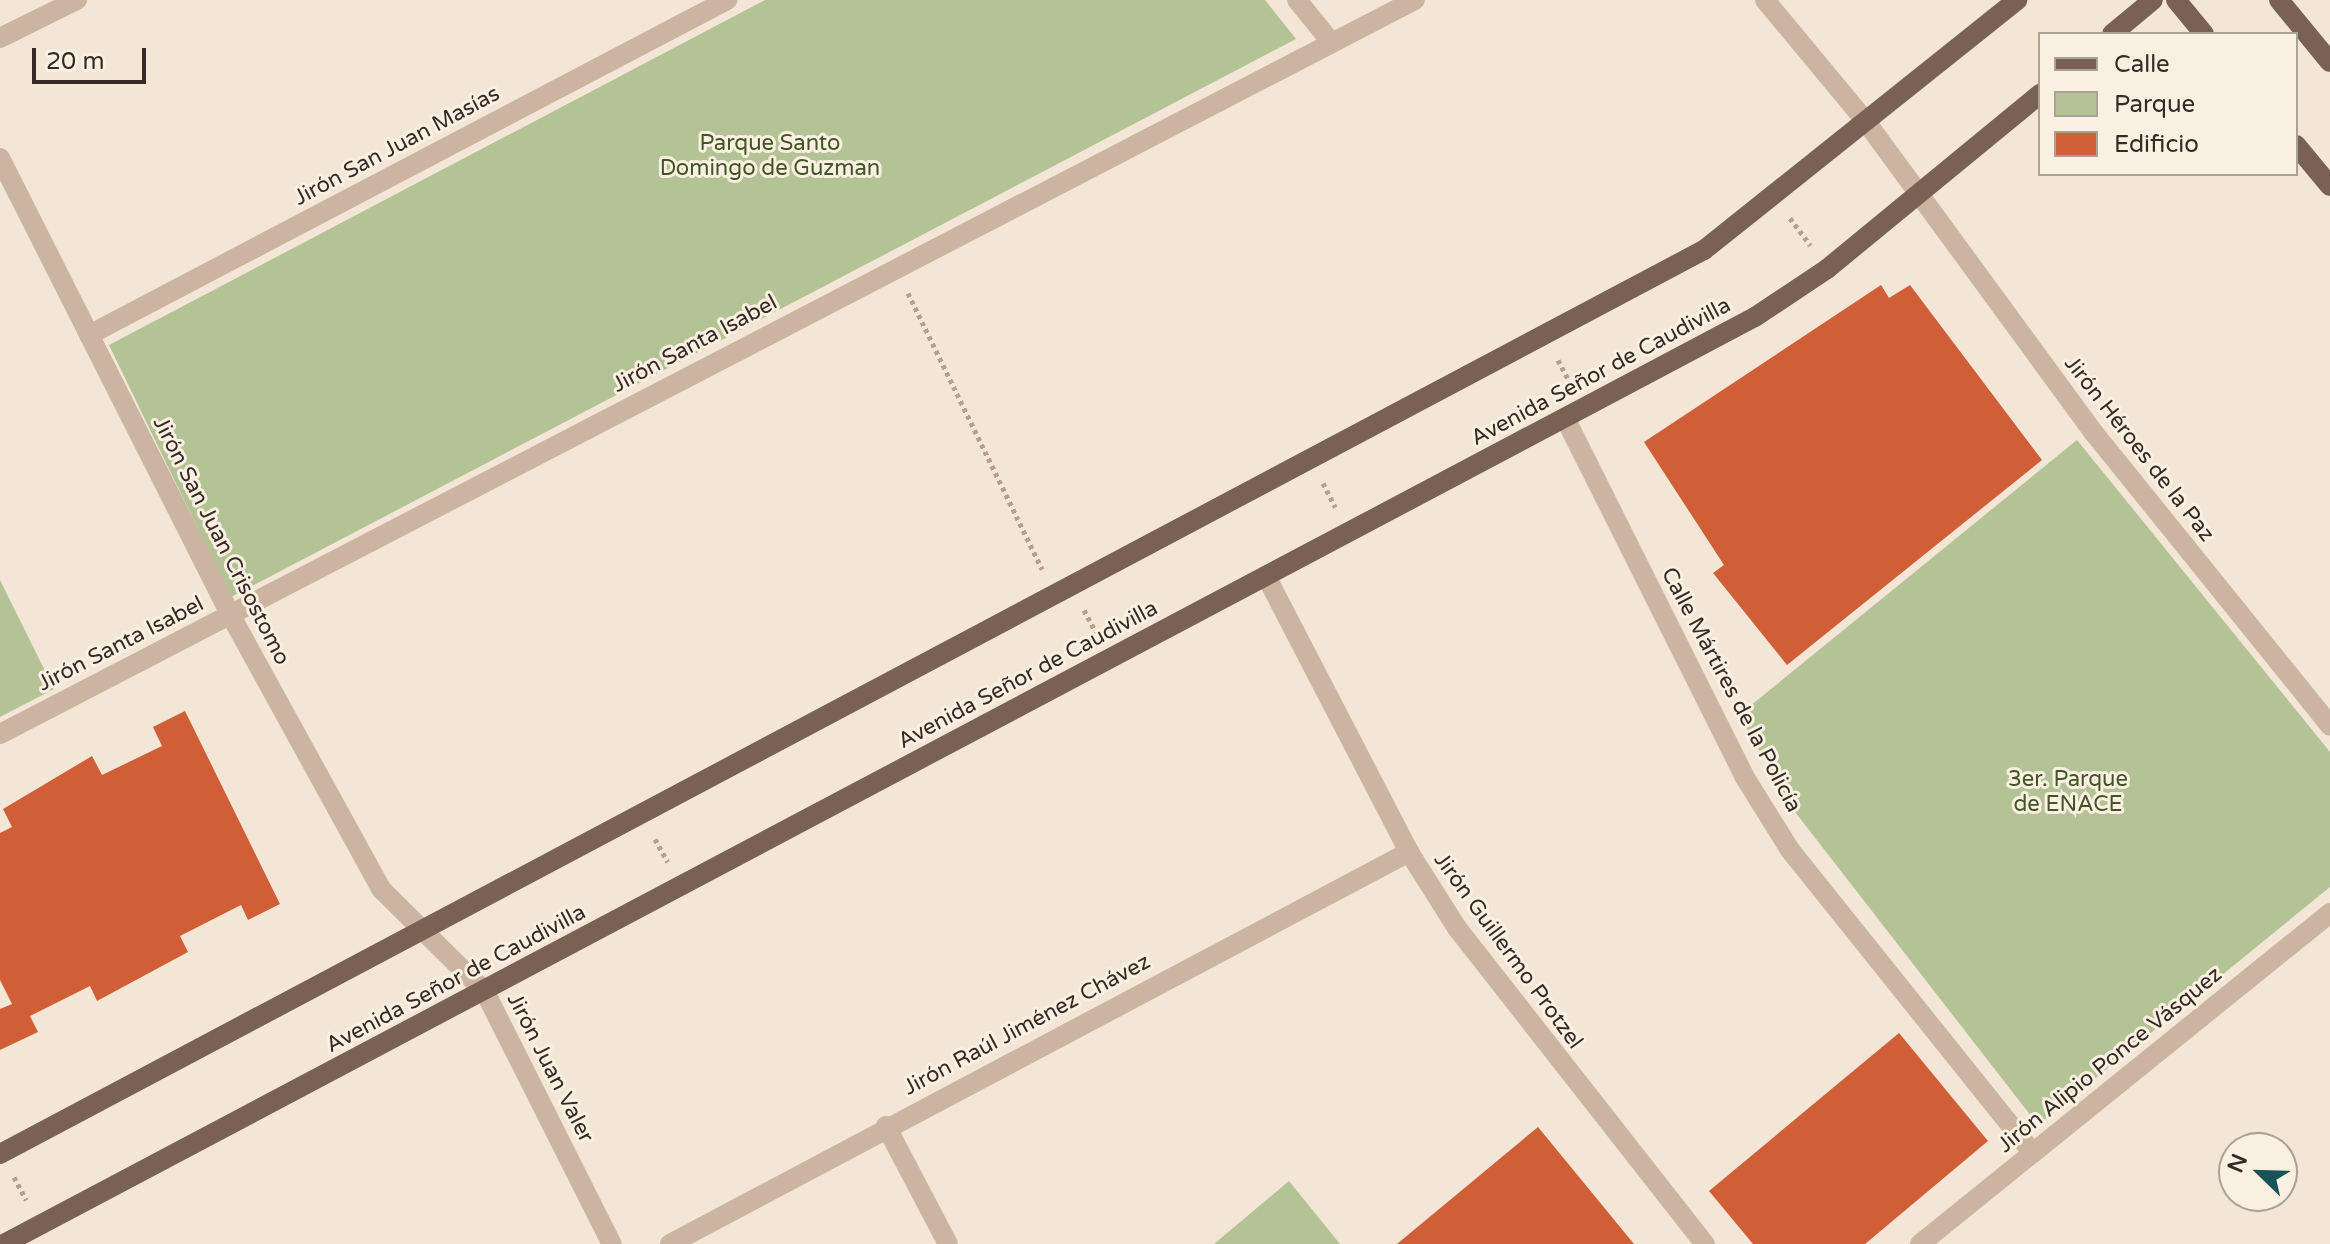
<!DOCTYPE html>
<meta charset="utf-8">
<style>
body{margin:0}
#map{position:relative;width:2330px;height:1244px;overflow:hidden;background:#f3e6d6;font-family:"Varela Round",sans-serif}
div>[style]{position:absolute}
.green>*{inset:0;background:#b3c395}
.building>*{inset:0;background:#d05e36}
.path>*{height:5px;margin-top:-2.5px;transform-origin:0;background:repeating-linear-gradient(90deg,#b79f8b 0 4px,transparent 0 8px)}
.minor>*{height:20px;margin:-10px;padding:0 10px;transform-origin:10px;border-radius:10px;background:#cbb5a1}
.major>*{height:20px;margin:-10px;padding:0 10px;transform-origin:10px;border-radius:10px;background:#796154}
span{translate:-50% -50%;white-space:nowrap;text-align:center;line-height:1.15;-webkit-text-stroke:6px #faf0e2;paint-order:stroke}
.park-label{font-size:22px;color:#435526}
.street-label{font-size:22px;color:#352a25}
.legend{position:absolute;left:2038px;top:32px;width:260px;height:144px;box-sizing:border-box;background:#faf0e2;border:2px solid #aba196;margin:0;padding:10px 14px;list-style:none;font-size:24px;color:#352a25}
.legend li{display:flex;align-items:center;gap:16px;height:40px}
.legend b{width:40px;border:2px solid #aba196}
.north{position:absolute;left:2218px;top:1132px;width:80px;height:80px;box-sizing:border-box;background:#faf0e2;border:2px solid #aba196;border-radius:50%;rotate:293deg;font-size:22px;font-weight:700;line-height:32px;text-align:center;color:#352a25}
.north::after{content:'';display:block;margin:auto;width:28px;height:36px;background:#17545a;clip-path:polygon(50% 0,100% 100%,50% 72%,0 100%)}
.scale{position:absolute;left:32px;top:48px;width:114px;height:36px;box-sizing:border-box;border:4px solid #352a25;border-top:0;padding-left:10px;font-size:24px;line-height:28px;white-space:nowrap;color:#352a25;-webkit-text-stroke:6px #faf0e2;paint-order:stroke}
</style>
<div id="map">
<div class="green">
<div style="clip-path:polygon(765px 0,1265px 0,1296px 39px,231px 597px,109px 345px)"></div>
<div style="clip-path:polygon(2077px 440px,2330px 752px,2330px 887px,2038px 1125px,1792px 808px,1739px 715px)"></div>
<div style="clip-path:polygon(0 580px,54px 689px,0 717px)"></div>
<div style="clip-path:polygon(1289px 1181px,1340px 1244px,1214px 1244px)"></div>
</div>
<div class="building">
<div style="clip-path:polygon(1881px 285px,1889px 298px,1910px 285px,2042px 460px,1787px 665px,1713px 573px,1724px 565px,1644px 442px)"></div>
<div style="clip-path:polygon(185px 711px,280px 904px,248px 920px,241px 905px,180px 936px,188px 952px,97px 1001px,90px 986px,30px 1016px,38px 1032px,0 1050px,0 1009px,12px 1004px,0 980px,0 833px,12px 827px,3px 809px,92px 756px,102px 775px,162px 746px,153px 727px)"></div>
<div style="clip-path:polygon(1899px 1033px,1988px 1141px,1865px 1244px,1753px 1244px,1709px 1191px)"></div>
<div style="clip-path:polygon(1538px 1127px,1634px 1244px,1397px 1244px)"></div>
</div>
<div class="path">
<div style="left:1790px;top:218px;width:34px;rotate:53deg"></div>
<div style="left:908px;top:293px;width:307px;rotate:64.1deg"></div>
<div style="left:1558px;top:360px;width:26px;rotate:62deg"></div>
<div style="left:1323px;top:483px;width:27px;rotate:63deg"></div>
<div style="left:1084px;top:610px;width:26px;rotate:62deg"></div>
<div style="left:655px;top:839px;width:26px;rotate:61deg"></div>
<div style="left:14px;top:1177px;width:26px;rotate:62deg"></div>
</div>
<div class="minor">
<div style="left:1297px;top:0;width:54px;rotate:51deg"></div>
<div style="left:1765px;top:0;width:160px;rotate:50.3deg"></div>
<div style="left:1867px;top:123px;width:384px;rotate:53.8deg"></div>
<div style="left:2094px;top:433px;width:376px;rotate:51.1deg"></div>
<div style="left:0;top:38px;width:86px;rotate:-26.3deg"></div>
<div style="left:0;top:158px;width:511px;rotate:63.23deg"></div>
<div style="left:230px;top:614px;width:314px;rotate:61.2deg"></div>
<div style="left:381px;top:889px;width:146px;rotate:44.7deg"></div>
<div style="left:485px;top:992px;width:282px;rotate:63.3deg"></div>
<div style="left:89px;top:335px;width:721px;rotate:-27.7deg"></div>
<div style="left:1565px;top:418px;width:400px;rotate:63.4deg"></div>
<div style="left:1744px;top:776px;width:87px;rotate:58.1deg"></div>
<div style="left:1790px;top:850px;width:388px;rotate:51.3deg"></div>
<div style="left:1266px;top:576px;width:311px;rotate:62.6deg"></div>
<div style="left:1409px;top:852px;width:90px;rotate:57.7deg"></div>
<div style="left:1457px;top:928px;width:402px;rotate:51.9deg"></div>
<div style="left:0;top:734px;width:1594px;rotate:-27.42deg"></div>
<div style="left:886px;top:1126px;width:133px;rotate:62.3deg"></div>
<div style="left:670px;top:1244px;width:837px;rotate:-27.94deg"></div>
<div style="left:1920px;top:1244px;width:527px;rotate:-38.91deg"></div>
</div>
<div class="major">
<div style="left:2176px;top:0;width:44px;rotate:50.5deg"></div>
<div style="left:2279px;top:0;width:80px;rotate:50.6deg"></div>
<div style="left:2112px;top:34px;width:53px;rotate:-39.7deg"></div>
<div style="left:2296px;top:145px;width:53px;rotate:50.3deg"></div>
<div style="left:0;top:1154px;width:1929px;rotate:-27.95deg"></div>
<div style="left:1704px;top:250px;width:401px;rotate:-38.6deg"></div>
<div style="left:4px;top:1244px;width:1981px;rotate:-27.9deg"></div>
<div style="left:1755px;top:317px;width:87px;rotate:-33.7deg"></div>
<div style="left:1827px;top:269px;width:276px;rotate:-39.4deg"></div>
</div>
<div class="park-label">
<span style="left:770px;top:156px">Parque Santo<br>Domingo de Guzman</span>
<span style="left:2068px;top:792px">3er. Parque<br>de ENACE</span>
</div>
<div class="street-label">
<span style="left:397px;top:146px;rotate:-28deg">Jirón San Juan Masías</span>
<span style="left:695px;top:344px;rotate:-28deg">Jirón Santa Isabel</span>
<span style="left:1601px;top:372px;rotate:-28deg">Avenida Señor de Caudivilla</span>
<span style="left:2139px;top:449px;rotate:52deg">Jirón Héroes de la Paz</span>
<span style="left:221px;top:541px;rotate:63deg">Jirón San Juan Crisostomo</span>
<span style="left:121px;top:644px;rotate:-27deg">Jirón Santa Isabel</span>
<span style="left:1028px;top:675px;rotate:-28deg">Avenida Señor de Caudivilla</span>
<span style="left:1731px;top:690px;rotate:62deg">Calle Mártires de la Policía</span>
<span style="left:1508px;top:951px;rotate:54deg">Jirón Guillermo Protzel</span>
<span style="left:456px;top:979px;rotate:-28deg">Avenida Señor de Caudivilla</span>
<span style="left:1027px;top:1025px;rotate:-28deg">Jirón Raúl Jiménez Chávez</span>
<span style="left:2110px;top:1060px;rotate:-39deg">Jirón Alipio Ponce Vásquez</span>
<span style="left:550px;top:1068px;rotate:63deg">Jirón Juan Valer</span>
</div>
<ul class="legend">
<li><b style="height:10px;background:#796154"></b>Calle</li>
<li><b style="height:22px;background:#b3c395"></b>Parque</li>
<li><b style="height:22px;background:#d05e36"></b>Edificio</li>
</ul>
<div class="north">N</div>
<div class="scale">20 m</div>
</div>
